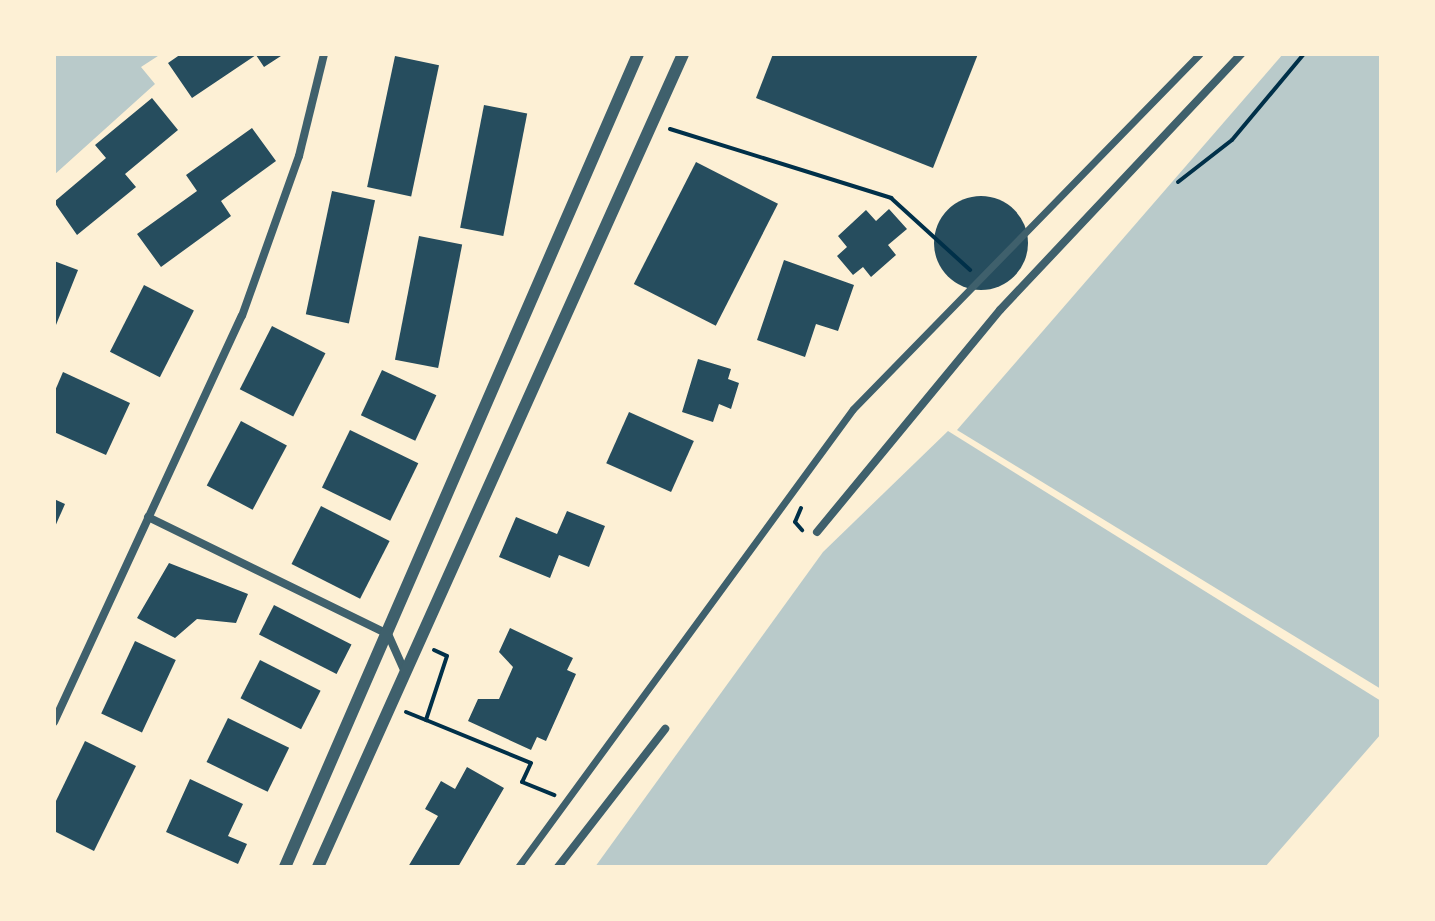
<!DOCTYPE html>
<style>
body{margin:0}
#map{position:relative;width:1435px;height:921px;overflow:hidden;background:#fdf0d5;font-family:"Space Grotesk",sans-serif}
div>[style]{position:absolute}
.green>*{inset:0;background:#b9caca}
.building>*{inset:0;background:#264d5e;transform-origin:0 0}
.round{border-radius:50%}
.path>*{height:4px;margin:-2px;padding:0 2px;transform-origin:2px;border-radius:2px;background:#003049}
.pedestrian>*{height:7px;margin:-3.5px;padding:0 3.5px;transform-origin:3.5px;border-radius:3.5px;background:#3f606c}
.minor>*{height:8px;margin:-4px;padding:0 4px;transform-origin:4px;border-radius:4px;background:#3f606c}
.tertiary>*{height:12px;margin:-6px;padding:0 6px;transform-origin:6px;border-radius:6px;background:#3f606c}
span{translate:-50% -50%;white-space:nowrap;text-align:center;line-height:1.15;-webkit-text-stroke:8px #fdf0d5;paint-order:stroke}
.frame{position:absolute;inset:0;border:56px solid #fdf0d5;pointer-events:none}
</style>
<div id="map">
<div class="green">
<div style="clip-path:polygon(54px 54px,161px 54px,141px 67px,155px 84px,54px 175px)"></div>
<div style="clip-path:polygon(1283px 54px,1381px 54px,1381px 689px,957px 430px)"></div>
<div style="clip-path:polygon(948px 431px,1381px 701px,1381px 734px,1265px 867px,595px 867px,823px 552px)"></div>
</div>
<div class="building">
<div style="clip-path:polygon(181px 54px,284px 54px,264px 67px,256px 55px,192px 98px,168px 63px)"></div>
<div style="clip-path:polygon(773px 54px,978px 54px,933px 168px,756px 98px)"></div>
<div style="left:395px;top:56px;width:45px;height:134px;rotate:12deg"></div>
<div style="clip-path:polygon(152px 98px,178px 130px,125px 174px,136px 187px,77px 235px,54px 202px,106px 158px,95px 145px)"></div>
<div style="left:484px;top:105px;width:44px;height:125px;rotate:11deg"></div>
<div style="clip-path:polygon(252px 128px,276px 161px,221px 201px,231px 216px,161px 267px,137px 234px,197px 191px,186px 175px)"></div>
<div style="left:696px;top:162px;width:92px;height:137px;rotate:27deg"></div>
<div style="left:332px;top:191px;width:44px;height:126px;rotate:12deg"></div>
<div class="round" style="left:934px;top:196px;width:94px;height:94px"></div>
<div style="clip-path:polygon(889px 209px,907px 229px,888px 245px,896px 255px,871px 277px,863px 267px,853px 275px,837px 256px,847px 247px,838px 236px,866px 210px,876px 221px)"></div>
<div style="left:419px;top:236px;width:44px;height:126px;rotate:11deg"></div>
<div style="clip-path:polygon(784px 260px,854px 285px,838px 331px,816px 324px,805px 357px,757px 340px)"></div>
<div style="clip-path:polygon(54px 261px,78px 270px,54px 330px)"></div>
<div style="left:144px;top:285px;width:56px;height:75px;rotate:27deg"></div>
<div style="left:272px;top:326px;width:60px;height:71px;rotate:27deg"></div>
<div style="clip-path:polygon(698px 359px,731px 369px,728px 379px,739px 383px,731px 409px,719px 404px,713px 422px,682px 412px)"></div>
<div style="left:382px;top:370px;width:60px;height:50px;rotate:25deg"></div>
<div style="clip-path:polygon(63px 372px,130px 403px,106px 455px,54px 432px,54px 393px)"></div>
<div style="left:629px;top:412px;width:71px;height:56px;rotate:24deg"></div>
<div style="left:241px;top:421px;width:52px;height:73px;rotate:28deg"></div>
<div style="left:350px;top:430px;width:76px;height:64px;rotate:26deg"></div>
<div style="clip-path:polygon(54px 499px,65px 504px,54px 529px)"></div>
<div style="left:321px;top:506px;width:77px;height:65px;rotate:27deg"></div>
<div style="clip-path:polygon(567px 511px,605px 526px,589px 567px,559px 555px,550px 578px,499px 557px,516px 517px,557px 534px)"></div>
<div style="clip-path:polygon(169px 563px,248px 594px,236px 623px,197px 619px,175px 638px,137px 618px)"></div>
<div style="left:274px;top:605px;width:87px;height:33px;rotate:27deg"></div>
<div style="clip-path:polygon(510px 628px,573px 658px,567px 670px,576px 674px,546px 741px,537px 737px,531px 750px,468px 721px,478px 699px,499px 699px,513px 667px,499px 652px)"></div>
<div style="left:135px;top:641px;width:45px;height:80px;rotate:25deg"></div>
<div style="left:260px;top:660px;width:68px;height:43px;rotate:27deg"></div>
<div style="left:228px;top:718px;width:68px;height:49px;rotate:26deg"></div>
<div style="clip-path:polygon(85px 741px,136px 766px,94px 851px,54px 831px,54px 805px)"></div>
<div style="clip-path:polygon(467px 767px,504px 788px,458px 867px,408px 867px,438px 816px,425px 809px,441px 781px,455px 789px)"></div>
<div style="clip-path:polygon(190px 779px,243px 804px,228px 836px,247px 844px,238px 864px,166px 832px)"></div>
</div>
<div class="path">
<div style="left:670px;top:129px;width:232px;rotate:17.3deg"></div>
<div style="left:891px;top:198px;width:107px;rotate:42.3deg"></div>
<div style="left:1178px;top:182px;width:68px;rotate:-37.9deg"></div>
<div style="left:1232px;top:140px;width:112px;rotate:-50.1deg"></div>
<div style="left:801px;top:508px;width:15px;rotate:113deg"></div>
<div style="left:795px;top:522px;width:11px;rotate:49deg"></div>
<div style="left:434px;top:650px;width:14px;rotate:25deg"></div>
<div style="left:447px;top:656px;width:67px;rotate:108.2deg"></div>
<div style="left:426px;top:720px;width:113px;rotate:22.3deg"></div>
<div style="left:531px;top:763px;width:21px;rotate:115deg"></div>
<div style="left:522px;top:782px;width:35px;rotate:22deg"></div>
<div style="left:406px;top:712px;width:22px;rotate:22deg"></div>
</div>
<div class="pedestrian">
<div style="left:518px;top:867px;width:567px;rotate:-53.82deg"></div>
<div style="left:853px;top:409px;width:496px;rotate:-45.7deg"></div>
</div>
<div class="minor">
<div style="left:148px;top:517px;width:267px;rotate:26deg"></div>
<div style="left:388px;top:634px;width:39px;rotate:66deg"></div>
<div style="left:817px;top:532px;width:288px;rotate:-50.5deg"></div>
<div style="left:1000px;top:310px;width:352px;rotate:-46.7deg"></div>
<div style="left:54px;top:722px;width:447px;rotate:-65.2deg"></div>
<div style="left:242px;top:316px;width:170px;rotate:-70.4deg"></div>
<div style="left:299px;top:156px;width:105px;rotate:-76.2deg"></div>
<div style="left:558px;top:867px;width:175px;rotate:-52.2deg"></div>
</div>
<div class="tertiary">
<div style="left:285px;top:867px;width:886px;rotate:-66.53deg"></div>
<div style="left:318px;top:867px;width:891px;rotate:-65.82deg"></div>
</div>
<div class="frame"></div>
</div>
